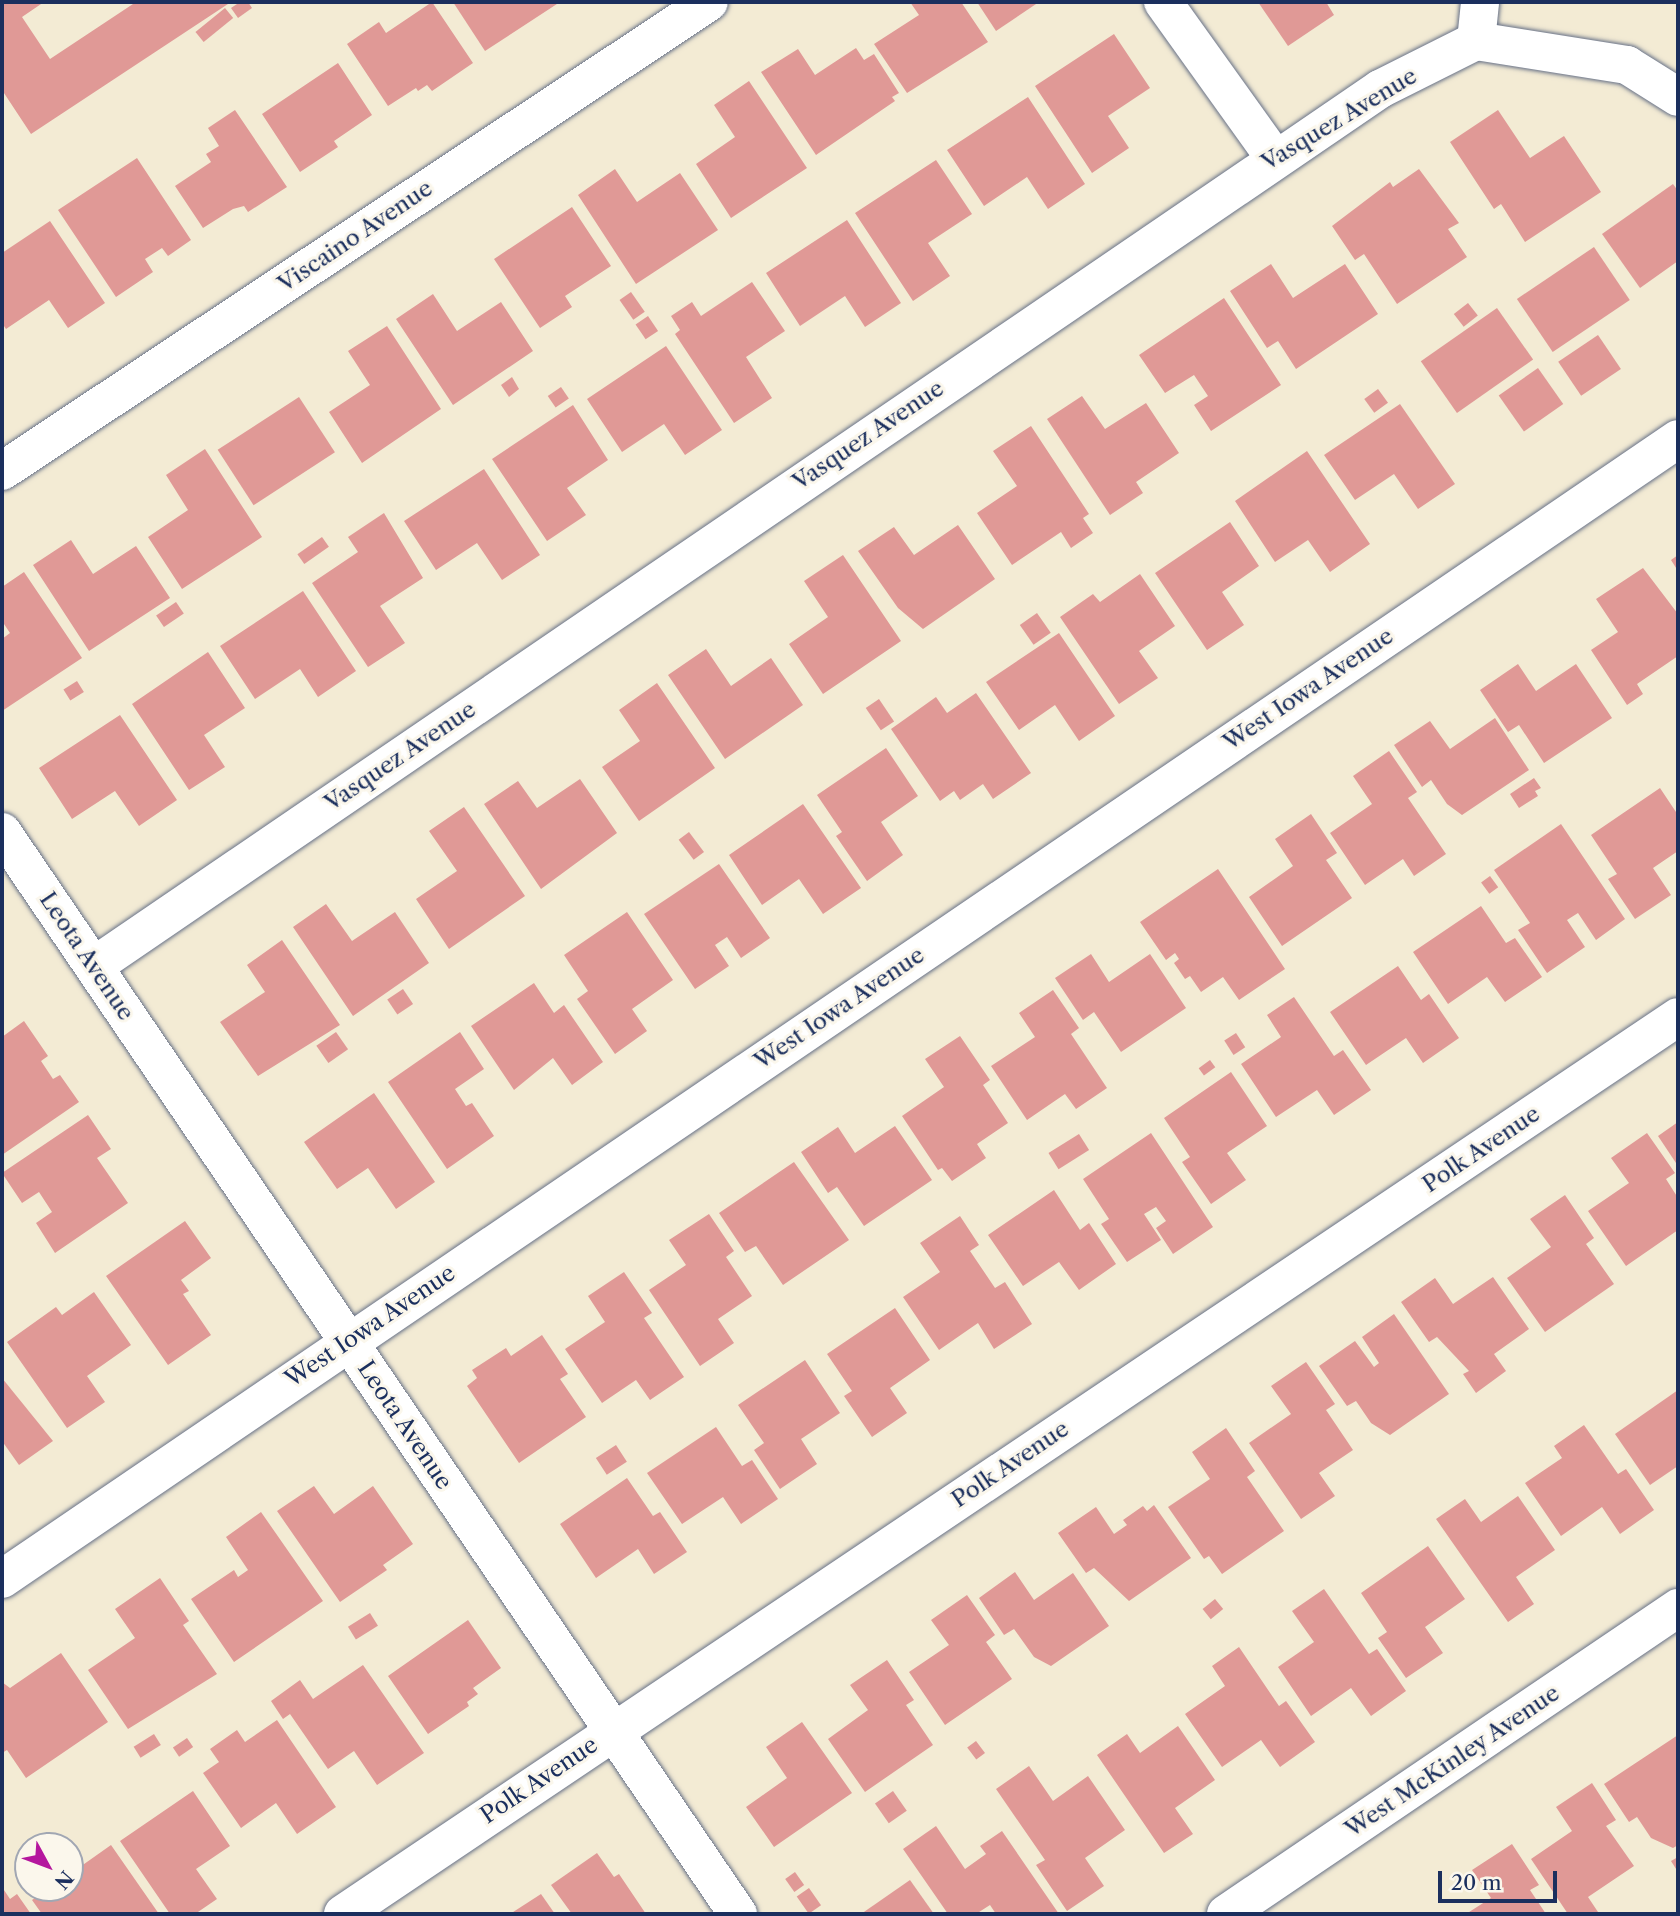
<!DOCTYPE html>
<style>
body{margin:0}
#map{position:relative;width:1680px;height:1916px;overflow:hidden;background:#f3ebd4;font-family:"Libre Caslon Text",serif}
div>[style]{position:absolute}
.building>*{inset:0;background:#e09996;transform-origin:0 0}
.roads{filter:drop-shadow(0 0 2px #677187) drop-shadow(0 0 2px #677187)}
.minor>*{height:38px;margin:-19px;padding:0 19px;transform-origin:19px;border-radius:19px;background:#fff}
span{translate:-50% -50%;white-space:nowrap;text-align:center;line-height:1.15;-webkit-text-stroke:6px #fbf7ec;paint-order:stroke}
.street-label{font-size:23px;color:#1b2f5e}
.frame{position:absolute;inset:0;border:4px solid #1b2f5e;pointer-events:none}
.north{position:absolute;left:14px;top:1832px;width:70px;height:70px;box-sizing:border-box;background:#fbf7ec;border:2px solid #a1a7b3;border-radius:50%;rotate:131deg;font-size:19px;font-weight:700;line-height:28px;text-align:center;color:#1b2f5e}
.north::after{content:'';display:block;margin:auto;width:24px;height:32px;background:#b5179e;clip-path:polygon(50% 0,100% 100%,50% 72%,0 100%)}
.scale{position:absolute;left:1438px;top:1871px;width:119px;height:32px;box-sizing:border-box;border:4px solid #1b2f5e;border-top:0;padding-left:9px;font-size:21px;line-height:24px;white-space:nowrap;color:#1b2f5e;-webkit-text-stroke:5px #fbf7ec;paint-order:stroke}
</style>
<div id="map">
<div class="building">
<div style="clip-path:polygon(2px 2px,44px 2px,22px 17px,50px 59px,136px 2px,231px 2px,31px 134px,2px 90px)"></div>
<div style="clip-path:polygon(240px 2px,248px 2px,252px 8px,238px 18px,231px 8px)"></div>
<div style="clip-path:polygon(432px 2px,473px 63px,432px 91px,427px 85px,418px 91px,416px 88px,388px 106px,347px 44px,379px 22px,386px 33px)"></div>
<div style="clip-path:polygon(453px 2px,560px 2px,485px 51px)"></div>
<div style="clip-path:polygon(910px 2px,961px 2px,988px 42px,907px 93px,874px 44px,919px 15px)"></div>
<div style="clip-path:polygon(977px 2px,1039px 2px,996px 31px)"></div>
<div style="clip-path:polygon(1258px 2px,1326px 2px,1334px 15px,1288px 46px)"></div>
<div style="left:225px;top:8px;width:13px;height:38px;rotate:51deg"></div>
<div style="clip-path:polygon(1114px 34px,1150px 88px,1108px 116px,1129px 148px,1092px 173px,1035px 86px)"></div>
<div style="clip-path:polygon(856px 48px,864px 60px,874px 54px,899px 93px,892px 97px,895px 101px,816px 155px,761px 72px,798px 49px,815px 75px)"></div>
<div style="clip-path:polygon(338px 63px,372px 115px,334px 141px,338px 147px,300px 172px,262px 114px)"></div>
<div style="clip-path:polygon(749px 81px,807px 168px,731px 218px,696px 164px,735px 137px,714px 105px)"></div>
<div style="clip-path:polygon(1028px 97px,1085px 184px,1048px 209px,1027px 177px,984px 206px,947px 150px)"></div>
<div style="clip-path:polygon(235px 110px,287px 187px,248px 212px,244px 206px,233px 209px,203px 228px,175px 186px,211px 162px,206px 154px,219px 146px,208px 128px)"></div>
<div style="clip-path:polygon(1498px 110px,1530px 158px,1564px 136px,1601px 192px,1525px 242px,1501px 204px,1494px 209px,1450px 142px)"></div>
<div style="clip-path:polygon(137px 158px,191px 240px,168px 256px,162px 248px,145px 259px,153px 272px,116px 297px,58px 210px)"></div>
<div style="clip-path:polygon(936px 160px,972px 214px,928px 243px,950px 276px,913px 301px,855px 213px)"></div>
<div style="clip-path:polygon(615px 169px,637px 202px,680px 173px,718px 230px,636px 284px,578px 195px)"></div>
<div style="clip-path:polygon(1419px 169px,1459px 223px,1448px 229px,1467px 257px,1397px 304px,1364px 254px,1355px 260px,1332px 226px,1390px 182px,1393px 187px)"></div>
<div style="clip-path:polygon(1673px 184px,1678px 191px,1678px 261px,1640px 288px,1602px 234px)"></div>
<div style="clip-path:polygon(572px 207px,611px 266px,565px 296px,572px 307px,540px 328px,494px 259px)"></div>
<div style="clip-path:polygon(847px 220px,901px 303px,865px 327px,845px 296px,800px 326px,766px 273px)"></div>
<div style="clip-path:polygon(50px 221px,105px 303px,68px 328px,49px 300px,6px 329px,2px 323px,2px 253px)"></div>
<div style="left:1594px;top:247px;width:64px;height:93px;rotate:56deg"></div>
<div style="clip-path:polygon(1271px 264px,1293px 298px,1345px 264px,1378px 314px,1296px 369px,1278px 341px,1267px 348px,1230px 291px)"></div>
<div style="clip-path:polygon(752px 282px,785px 331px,746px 357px,772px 398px,734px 423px,675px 334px,680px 330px,671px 316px,692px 302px,701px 316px)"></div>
<div style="left:631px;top:292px;width:24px;height:14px;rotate:55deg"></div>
<div style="clip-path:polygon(433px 294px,457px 331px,501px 302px,533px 351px,453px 405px,396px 319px)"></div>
<div style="clip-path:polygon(1224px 298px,1281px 385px,1211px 431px,1194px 405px,1208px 396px,1194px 375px,1165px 393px,1139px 355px)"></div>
<div style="left:1468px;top:303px;width:16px;height:18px;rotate:52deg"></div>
<div style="left:1497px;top:308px;width:63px;height:93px;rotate:55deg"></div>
<div style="left:648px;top:316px;width:18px;height:15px;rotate:56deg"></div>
<div style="clip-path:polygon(387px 326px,441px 409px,362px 463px,329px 412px,370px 385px,348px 351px)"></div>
<div style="left:1598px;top:335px;width:41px;height:48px;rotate:56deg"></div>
<div style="clip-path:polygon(666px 346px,722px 430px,685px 455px,664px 424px,622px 452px,587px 399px)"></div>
<div style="left:1538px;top:368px;width:44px;height:48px;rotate:55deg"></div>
<div style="clip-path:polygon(512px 377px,519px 389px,509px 397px,501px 385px)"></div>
<div style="left:561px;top:387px;width:14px;height:16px;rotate:56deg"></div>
<div style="left:1378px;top:389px;width:17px;height:17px;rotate:54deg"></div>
<div style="clip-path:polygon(1082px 396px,1105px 429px,1146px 403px,1179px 453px,1136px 482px,1143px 493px,1110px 515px,1047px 419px)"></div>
<div style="left:299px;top:397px;width:66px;height:97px;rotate:57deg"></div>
<div style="clip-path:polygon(1400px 404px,1455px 484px,1418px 509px,1394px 474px,1355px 500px,1324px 455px)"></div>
<div style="clip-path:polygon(573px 405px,608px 460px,567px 488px,586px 515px,547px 541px,492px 459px)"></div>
<div style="clip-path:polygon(1031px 426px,1089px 514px,1083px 518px,1093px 533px,1071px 548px,1061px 532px,1012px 565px,977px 513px,1017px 486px,993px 451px)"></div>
<div style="clip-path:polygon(205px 449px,262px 537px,182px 589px,148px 537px,188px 510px,166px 475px)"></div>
<div style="clip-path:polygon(1307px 451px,1370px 544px,1330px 572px,1308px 540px,1275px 562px,1235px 501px)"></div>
<div style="clip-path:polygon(484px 469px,540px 555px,502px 580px,477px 543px,436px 570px,404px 521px)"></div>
<div style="clip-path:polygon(384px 513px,423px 578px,380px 606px,405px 643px,368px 667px,312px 583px,358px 552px,348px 537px)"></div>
<div style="clip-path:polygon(1230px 522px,1259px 566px,1222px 592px,1244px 625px,1207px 650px,1155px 573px)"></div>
<div style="clip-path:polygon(958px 525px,995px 579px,923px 629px,898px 608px,858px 551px,894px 527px,914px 555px)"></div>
<div style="left:322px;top:537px;width:12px;height:30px;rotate:55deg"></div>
<div style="clip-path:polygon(71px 540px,93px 574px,136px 546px,170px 598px,89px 651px,33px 565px)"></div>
<div style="clip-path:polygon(843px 555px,901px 641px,823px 694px,789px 644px,828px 617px,804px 581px)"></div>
<div style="clip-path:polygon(1678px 555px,1678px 571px,1671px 560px)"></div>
<div style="clip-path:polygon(1643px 568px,1678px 614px,1678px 656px,1637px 684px,1643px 694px,1627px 705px,1591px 650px,1618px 632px,1596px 599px)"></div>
<div style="clip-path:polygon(24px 572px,82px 658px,2px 711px,2px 639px,10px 633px,2px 621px,2px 587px)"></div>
<div style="clip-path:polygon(1140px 574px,1175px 626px,1139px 651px,1158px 678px,1119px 704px,1060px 617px,1093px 594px,1100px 602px)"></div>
<div style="clip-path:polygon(303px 591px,356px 671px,318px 697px,300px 669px,255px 699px,220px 646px)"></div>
<div style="left:176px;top:602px;width:14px;height:24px;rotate:56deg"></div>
<div style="left:1037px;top:613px;width:24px;height:21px;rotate:55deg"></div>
<div style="clip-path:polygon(1059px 633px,1115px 716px,1079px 741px,1055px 705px,1019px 730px,986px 682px)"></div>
<div style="clip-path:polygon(706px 649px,731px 686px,771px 658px,803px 705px,725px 759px,668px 675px)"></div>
<div style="clip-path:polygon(208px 652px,245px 708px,204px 735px,225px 767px,189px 790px,132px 704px)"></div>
<div style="clip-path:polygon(1518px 664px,1536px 691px,1576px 664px,1612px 718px,1544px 763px,1519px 725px,1508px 732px,1480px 690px)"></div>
<div style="left:77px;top:681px;width:13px;height:16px;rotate:58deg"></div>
<div style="clip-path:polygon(657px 683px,715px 768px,639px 821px,602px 767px,640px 741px,619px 710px)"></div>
<div style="clip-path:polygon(976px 693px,1031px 773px,993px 799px,983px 784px,960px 800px,954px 791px,940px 801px,891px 729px,936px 697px,947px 713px)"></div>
<div style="left:879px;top:699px;width:27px;height:16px;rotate:56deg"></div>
<div style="clip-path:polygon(120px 715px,177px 800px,139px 826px,115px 791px,72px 819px,39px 768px)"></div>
<div style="clip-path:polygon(1495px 718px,1529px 770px,1462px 815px,1447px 804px,1431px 780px,1422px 787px,1394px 745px,1430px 721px,1450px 749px)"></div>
<div style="clip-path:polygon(886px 748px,918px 796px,881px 822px,903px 855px,867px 881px,836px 836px,842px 832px,817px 795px)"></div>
<div style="clip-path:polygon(1389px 751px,1417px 792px,1408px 798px,1446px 854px,1414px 876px,1403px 859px,1365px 885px,1330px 833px,1372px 804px,1353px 776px)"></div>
<div style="clip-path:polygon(1534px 778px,1541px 788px,1535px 791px,1538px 796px,1519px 808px,1510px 794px)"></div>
<div style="clip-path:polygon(580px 779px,617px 833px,541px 889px,484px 804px,518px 781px,537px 808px)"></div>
<div style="clip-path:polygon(1660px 788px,1678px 815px,1678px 851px,1653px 868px,1671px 895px,1635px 919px,1608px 879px,1617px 874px,1591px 835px)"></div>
<div style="clip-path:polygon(803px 804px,861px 888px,823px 914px,799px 879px,762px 905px,729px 855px)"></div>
<div style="clip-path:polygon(464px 807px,525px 896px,449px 949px,416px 899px,457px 871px,429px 831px)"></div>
<div style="clip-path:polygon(1311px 814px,1337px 853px,1326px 860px,1352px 898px,1282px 946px,1249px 897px,1293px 866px,1275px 839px)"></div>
<div style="clip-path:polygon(1561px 824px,1625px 919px,1596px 940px,1578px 913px,1567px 920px,1585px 947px,1547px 973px,1518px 930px,1530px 923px,1494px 870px)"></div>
<div style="left:689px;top:832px;width:25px;height:13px;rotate:53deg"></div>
<div style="clip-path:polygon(719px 864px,770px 938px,741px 958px,727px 937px,715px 945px,729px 966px,695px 989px,644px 914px)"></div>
<div style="clip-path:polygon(1218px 869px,1285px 969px,1239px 1000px,1223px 977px,1201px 992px,1190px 976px,1185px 979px,1174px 963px,1179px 959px,1175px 953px,1166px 960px,1140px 922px)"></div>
<div style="left:1490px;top:876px;width:14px;height:11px;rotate:54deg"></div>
<div style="clip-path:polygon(326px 904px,352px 941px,395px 912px,429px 963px,353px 1016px,293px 927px)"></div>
<div style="clip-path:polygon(1481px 906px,1506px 943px,1515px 938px,1542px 977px,1505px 1002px,1487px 977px,1448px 1004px,1413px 952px)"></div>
<div style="clip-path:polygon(627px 912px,673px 980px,632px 1009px,647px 1031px,615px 1054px,577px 999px,588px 991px,564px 955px)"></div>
<div style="clip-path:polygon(282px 940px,340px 1025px,258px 1076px,220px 1022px,265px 992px,247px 965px)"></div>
<div style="clip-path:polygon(1091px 954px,1109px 982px,1150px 954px,1186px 1008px,1121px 1052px,1094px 1012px,1083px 1020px,1055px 978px)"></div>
<div style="clip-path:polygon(1398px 966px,1421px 1000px,1429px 994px,1459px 1038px,1423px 1063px,1406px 1038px,1366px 1065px,1330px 1012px)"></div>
<div style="clip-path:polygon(534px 983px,554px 1013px,564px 1005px,603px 1062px,572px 1085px,553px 1058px,514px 1090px,471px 1026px)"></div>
<div style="left:403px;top:989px;width:18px;height:19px;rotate:56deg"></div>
<div style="clip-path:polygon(1053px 990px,1079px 1028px,1071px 1034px,1107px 1088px,1076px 1109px,1065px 1094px,1027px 1120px,991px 1066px,1035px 1037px,1019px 1013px)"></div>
<div style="clip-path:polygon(1294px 997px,1334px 1056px,1343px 1050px,1371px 1090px,1334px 1115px,1317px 1090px,1276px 1117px,1241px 1064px,1281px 1037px,1267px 1015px)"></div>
<div style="clip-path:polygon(24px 1021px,48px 1056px,41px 1061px,53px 1079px,60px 1075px,79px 1102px,2px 1155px,2px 1037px)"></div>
<div style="left:336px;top:1032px;width:21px;height:24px;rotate:55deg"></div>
<div style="clip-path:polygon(460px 1032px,484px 1069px,455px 1089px,466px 1106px,472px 1103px,494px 1136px,447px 1169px,388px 1082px)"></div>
<div style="left:1236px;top:1033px;width:17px;height:14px;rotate:57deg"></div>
<div style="clip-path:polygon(960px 1036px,990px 1080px,983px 1085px,1008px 1123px,977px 1144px,986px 1158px,952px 1181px,942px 1168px,938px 1170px,902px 1116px,944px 1087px,925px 1059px)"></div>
<div style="left:1210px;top:1060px;width:9px;height:14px;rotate:54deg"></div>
<div style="clip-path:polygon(1231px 1072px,1267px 1126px,1227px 1153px,1246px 1180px,1211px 1204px,1182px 1162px,1190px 1157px,1164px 1118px)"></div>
<div style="clip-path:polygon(374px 1093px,435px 1182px,396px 1209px,368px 1168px,337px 1189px,304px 1142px)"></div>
<div style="clip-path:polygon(88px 1115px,111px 1149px,97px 1158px,128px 1203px,55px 1253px,36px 1223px,52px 1212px,39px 1192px,22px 1203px,2px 1173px)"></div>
<div style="clip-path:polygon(1678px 1122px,1678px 1166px,1658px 1136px)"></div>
<div style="clip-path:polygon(895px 1126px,932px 1180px,864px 1226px,837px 1187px,828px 1193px,801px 1152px,838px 1127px,855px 1153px)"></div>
<div style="clip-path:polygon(1151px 1133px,1213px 1227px,1173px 1254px,1156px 1228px,1166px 1221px,1156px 1207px,1144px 1214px,1161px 1240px,1127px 1262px,1101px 1224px,1109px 1219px,1083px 1179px)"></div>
<div style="clip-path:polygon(1647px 1133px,1675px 1173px,1666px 1179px,1678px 1198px,1678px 1230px,1626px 1266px,1588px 1211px,1629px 1183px,1611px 1158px)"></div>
<div style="left:1079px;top:1134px;width:19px;height:36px;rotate:58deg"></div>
<div style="clip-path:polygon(794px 1162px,849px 1240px,783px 1285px,756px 1246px,745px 1252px,719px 1213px)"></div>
<div style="clip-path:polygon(1054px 1190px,1080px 1230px,1089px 1223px,1116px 1264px,1079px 1290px,1059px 1262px,1023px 1286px,988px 1235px)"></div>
<div style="clip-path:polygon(1565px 1195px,1594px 1238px,1586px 1244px,1614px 1284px,1545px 1332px,1507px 1278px,1551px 1247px,1530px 1219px)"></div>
<div style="clip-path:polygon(709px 1214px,734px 1251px,726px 1257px,752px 1296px,718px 1319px,734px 1343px,700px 1366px,649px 1290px,686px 1265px,669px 1240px)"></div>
<div style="clip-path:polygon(960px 1216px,979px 1245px,970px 1251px,995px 1288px,1005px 1282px,1032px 1324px,994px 1349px,978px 1323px,939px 1350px,903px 1297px,940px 1272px,920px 1243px)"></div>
<div style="clip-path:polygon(185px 1221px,211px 1258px,181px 1280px,189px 1291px,183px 1294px,211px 1335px,168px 1365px,106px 1276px)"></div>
<div style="clip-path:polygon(624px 1272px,652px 1313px,644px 1318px,684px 1377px,650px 1400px,636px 1380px,602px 1403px,565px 1349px,605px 1322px,588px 1296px)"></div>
<div style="clip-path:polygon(1493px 1277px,1529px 1329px,1494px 1354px,1506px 1371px,1476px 1393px,1463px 1374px,1469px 1371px,1437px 1337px,1429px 1342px,1401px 1302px,1435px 1278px,1453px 1304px)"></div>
<div style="clip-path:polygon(94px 1292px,131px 1345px,87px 1376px,105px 1402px,67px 1428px,7px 1342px,56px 1307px,62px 1315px)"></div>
<div style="clip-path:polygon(895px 1308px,930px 1360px,890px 1388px,907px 1413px,872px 1437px,844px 1396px,852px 1391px,827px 1354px)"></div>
<div style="clip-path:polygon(1394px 1314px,1449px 1394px,1390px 1435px,1371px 1423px,1356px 1401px,1347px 1406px,1319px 1366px,1355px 1341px,1374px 1367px,1379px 1363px,1362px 1337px)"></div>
<div style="clip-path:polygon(542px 1335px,568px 1374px,560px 1379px,586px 1417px,519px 1463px,467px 1386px,477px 1378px,472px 1370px,506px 1348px,511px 1356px)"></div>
<div style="clip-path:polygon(805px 1360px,840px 1413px,801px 1439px,817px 1464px,780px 1489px,754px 1450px,764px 1443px,738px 1405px)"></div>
<div style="clip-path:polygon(1306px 1362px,1335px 1404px,1326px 1410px,1353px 1450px,1319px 1473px,1335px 1496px,1301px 1519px,1249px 1443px,1291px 1414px,1271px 1386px)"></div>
<div style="clip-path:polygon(2px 1378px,53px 1441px,19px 1465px,2px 1441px)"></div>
<div style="clip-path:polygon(1678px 1390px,1678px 1466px,1650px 1485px,1615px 1434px)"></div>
<div style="clip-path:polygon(1584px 1425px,1618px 1474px,1626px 1469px,1654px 1510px,1620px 1534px,1602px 1507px,1561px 1536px,1525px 1483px,1562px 1458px,1554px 1446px)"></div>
<div style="clip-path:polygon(716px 1427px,742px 1466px,752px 1460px,778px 1499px,741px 1524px,723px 1497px,682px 1524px,647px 1473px)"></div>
<div style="clip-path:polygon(1226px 1428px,1255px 1471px,1247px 1477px,1284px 1531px,1222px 1574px,1209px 1556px,1204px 1559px,1168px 1507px,1210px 1479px,1192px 1452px)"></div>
<div style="left:616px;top:1445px;width:20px;height:24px;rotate:57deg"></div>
<div style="clip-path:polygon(627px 1478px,653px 1516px,660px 1512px,687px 1552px,654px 1574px,638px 1549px,596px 1578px,560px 1524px)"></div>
<div style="clip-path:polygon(314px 1486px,334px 1514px,373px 1486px,413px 1544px,383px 1565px,387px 1570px,340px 1602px,277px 1511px)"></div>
<div style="clip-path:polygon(1518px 1496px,1555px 1550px,1516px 1577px,1534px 1604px,1508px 1622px,1436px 1519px,1465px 1499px,1481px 1522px)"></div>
<div style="clip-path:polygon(1154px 1505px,1191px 1558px,1129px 1601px,1094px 1568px,1086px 1573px,1058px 1533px,1096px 1507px,1114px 1534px,1127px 1525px,1123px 1520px,1143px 1506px,1147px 1511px)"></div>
<div style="clip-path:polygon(261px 1512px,323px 1601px,234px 1662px,191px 1599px,234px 1570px,238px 1577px,248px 1570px,226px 1537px)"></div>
<div style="clip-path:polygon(1428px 1546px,1465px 1599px,1425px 1627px,1443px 1653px,1406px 1678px,1378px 1638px,1387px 1632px,1361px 1593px)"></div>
<div style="clip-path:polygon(1015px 1572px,1034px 1600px,1073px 1573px,1109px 1626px,1051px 1666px,1034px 1657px,1014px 1629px,1004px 1635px,979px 1598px)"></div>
<div style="clip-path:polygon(160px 1578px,189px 1621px,183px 1625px,217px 1674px,128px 1729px,88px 1670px,135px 1638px,115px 1609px)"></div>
<div style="clip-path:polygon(1324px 1589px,1369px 1654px,1377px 1649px,1406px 1691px,1371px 1716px,1351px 1688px,1311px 1716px,1278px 1667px,1314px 1642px,1292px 1611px)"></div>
<div style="clip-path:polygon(967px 1595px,995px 1635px,986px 1642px,1012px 1679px,945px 1725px,909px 1672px,949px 1645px,931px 1620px)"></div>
<div style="left:1215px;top:1599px;width:13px;height:16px;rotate:51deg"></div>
<div style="left:370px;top:1613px;width:15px;height:26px;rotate:58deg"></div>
<div style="clip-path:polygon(468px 1620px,501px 1668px,473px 1688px,478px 1694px,467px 1702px,469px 1706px,428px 1734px,388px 1676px)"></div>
<div style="clip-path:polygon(1239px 1647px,1279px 1706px,1286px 1701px,1315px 1742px,1280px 1767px,1261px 1740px,1222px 1767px,1185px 1714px,1225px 1686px,1212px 1666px)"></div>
<div style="clip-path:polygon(61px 1653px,108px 1722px,26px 1778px,7px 1750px,2px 1753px,2px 1682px,10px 1688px)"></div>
<div style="clip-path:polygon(887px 1660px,914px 1700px,906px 1705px,933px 1745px,865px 1792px,828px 1739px,868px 1710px,850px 1685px)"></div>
<div style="clip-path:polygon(363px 1665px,424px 1753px,377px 1785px,354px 1751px,328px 1769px,290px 1714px,283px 1719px,271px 1701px,300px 1680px,313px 1699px)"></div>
<div style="clip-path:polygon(277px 1720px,336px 1807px,297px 1834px,276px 1803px,241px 1828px,203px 1773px,219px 1762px,210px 1749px,237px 1730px,245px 1742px)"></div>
<div style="clip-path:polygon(802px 1722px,852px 1793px,774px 1847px,746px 1807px,787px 1778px,766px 1747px)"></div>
<div style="clip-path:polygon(1178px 1726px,1215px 1780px,1175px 1808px,1193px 1834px,1164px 1853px,1097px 1755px,1127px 1734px,1140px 1753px)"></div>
<div style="left:154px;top:1734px;width:13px;height:24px;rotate:58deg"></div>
<div style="clip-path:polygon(1678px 1735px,1678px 1845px,1673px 1848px,1651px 1838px,1637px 1817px,1629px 1822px,1604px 1784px)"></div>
<div style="left:187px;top:1738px;width:11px;height:17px;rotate:56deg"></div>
<div style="left:976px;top:1741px;width:15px;height:11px;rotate:53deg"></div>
<div style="clip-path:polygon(1029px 1766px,1053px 1801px,1088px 1776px,1125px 1830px,1085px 1858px,1104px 1886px,1067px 1911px,1036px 1865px,1045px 1860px,996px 1789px)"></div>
<div style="clip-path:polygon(1592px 1783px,1616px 1820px,1606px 1826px,1634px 1866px,1588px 1897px,1598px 1912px,1568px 1914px,1531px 1859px,1572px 1831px,1556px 1807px)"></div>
<div style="clip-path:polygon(193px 1791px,230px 1846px,196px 1869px,217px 1899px,195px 1914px,170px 1914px,120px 1841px)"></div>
<div style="left:893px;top:1791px;width:24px;height:22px;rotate:55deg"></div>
<div style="clip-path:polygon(936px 1826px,965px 1869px,986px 1854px,980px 1846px,1002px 1831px,1059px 1914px,996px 1914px,990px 1905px,976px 1914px,948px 1914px,903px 1849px)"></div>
<div style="clip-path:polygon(1512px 1844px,1539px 1885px,1530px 1890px,1546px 1914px,1466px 1914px,1491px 1898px,1472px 1870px)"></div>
<div style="clip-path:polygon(111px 1845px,159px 1914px,42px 1914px,32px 1900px,49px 1888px,70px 1888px,70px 1874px)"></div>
<div style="clip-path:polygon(597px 1853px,614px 1877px,619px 1874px,646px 1914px,572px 1914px,551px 1885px)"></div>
<div style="clip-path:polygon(1678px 1857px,1678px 1872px,1671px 1861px)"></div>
<div style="left:795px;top:1872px;width:16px;height:12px;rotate:55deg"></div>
<div style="clip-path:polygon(910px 1880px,934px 1914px,861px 1914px)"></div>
<div style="clip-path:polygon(2px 1887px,10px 1899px,17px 1894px,31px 1914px,2px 1914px)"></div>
<div style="left:809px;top:1888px;width:21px;height:15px;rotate:55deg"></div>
<div style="clip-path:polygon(541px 1894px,555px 1914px,510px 1914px)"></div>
</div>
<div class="roads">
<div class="minor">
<div style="left:1163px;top:2px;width:191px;rotate:54.4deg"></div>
<div style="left:1476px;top:41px;width:39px;rotate:-84deg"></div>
<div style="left:2px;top:471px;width:848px;rotate:-33.56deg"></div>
<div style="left:2px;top:832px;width:1309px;rotate:55.78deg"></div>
<div style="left:94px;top:966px;width:1557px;rotate:-34.29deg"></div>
<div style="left:1380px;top:89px;width:107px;rotate:-26.6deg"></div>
<div style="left:1476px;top:41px;width:153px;rotate:9deg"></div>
<div style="left:1627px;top:65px;width:60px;rotate:32.1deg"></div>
<div style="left:2px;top:1579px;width:2027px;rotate:-34.22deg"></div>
<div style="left:343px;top:1914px;width:1608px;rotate:-33.9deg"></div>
<div style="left:1226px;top:1914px;width:546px;rotate:-34.1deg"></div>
</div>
</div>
<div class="street-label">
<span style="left:1339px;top:119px;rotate:-31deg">Vasquez Avenue</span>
<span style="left:355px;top:236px;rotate:-34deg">Viscaino Avenue</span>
<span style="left:868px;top:435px;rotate:-34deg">Vasquez Avenue</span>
<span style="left:1308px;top:689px;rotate:-34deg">West Iowa Avenue</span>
<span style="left:400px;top:756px;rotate:-34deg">Vasquez Avenue</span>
<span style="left:87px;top:956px;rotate:56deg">Leota Avenue</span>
<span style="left:839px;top:1008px;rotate:-34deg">West Iowa Avenue</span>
<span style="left:1481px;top:1149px;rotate:-34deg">Polk Avenue</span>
<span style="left:370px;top:1326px;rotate:-34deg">West Iowa Avenue</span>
<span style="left:405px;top:1425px;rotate:56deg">Leota Avenue</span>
<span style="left:1010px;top:1464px;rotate:-34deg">Polk Avenue</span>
<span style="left:1452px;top:1761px;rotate:-34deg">West McKinley Avenue</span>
<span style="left:539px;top:1780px;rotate:-34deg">Polk Avenue</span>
</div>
<div class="frame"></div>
<div class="north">N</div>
<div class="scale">20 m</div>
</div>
